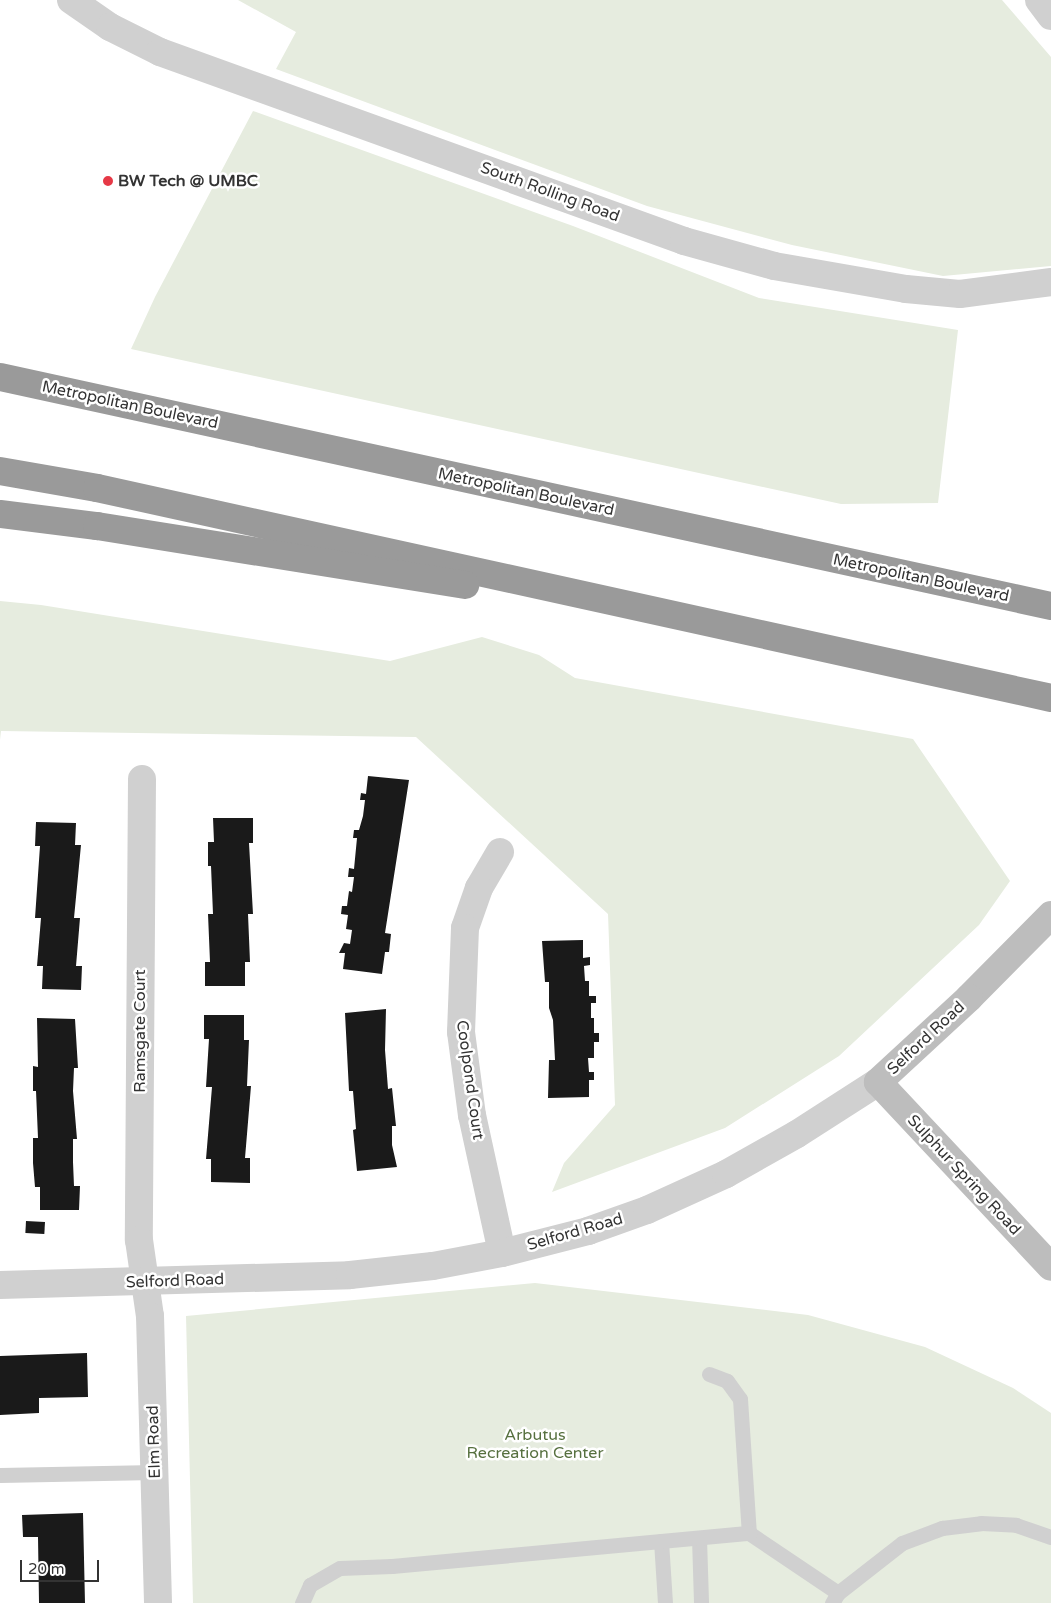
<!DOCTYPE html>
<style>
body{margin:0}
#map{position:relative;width:1051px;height:1603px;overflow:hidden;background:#fff;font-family:"Varela Round",sans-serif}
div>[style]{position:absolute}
.green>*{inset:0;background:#e6ecdf}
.building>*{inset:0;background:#1a1a1a;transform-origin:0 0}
.service>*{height:15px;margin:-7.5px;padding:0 7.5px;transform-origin:7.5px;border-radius:7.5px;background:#d0d0d0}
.minor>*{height:28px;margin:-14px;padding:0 14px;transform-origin:14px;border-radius:14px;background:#d0d0d0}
.tertiary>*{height:28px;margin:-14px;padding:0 14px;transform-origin:14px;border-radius:14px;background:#d0d0d0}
.secondary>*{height:28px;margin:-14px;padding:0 14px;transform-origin:14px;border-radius:14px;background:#bdbdbd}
.motorway>*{height:28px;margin:-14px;padding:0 14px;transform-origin:14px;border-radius:14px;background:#9a9a9a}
.dots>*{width:14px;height:14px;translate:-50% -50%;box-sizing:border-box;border:2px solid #fff;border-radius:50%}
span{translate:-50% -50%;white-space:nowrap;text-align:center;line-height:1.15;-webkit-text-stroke:5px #fff;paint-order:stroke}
.poi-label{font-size:16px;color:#333;font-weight:700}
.left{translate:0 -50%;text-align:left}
.street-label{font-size:16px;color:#333}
.park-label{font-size:16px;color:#56703f}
.scale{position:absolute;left:20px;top:1560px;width:79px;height:22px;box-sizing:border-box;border:2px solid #333;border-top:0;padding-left:6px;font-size:15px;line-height:18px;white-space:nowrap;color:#333;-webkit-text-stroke:4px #fff;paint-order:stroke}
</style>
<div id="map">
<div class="green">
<div style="clip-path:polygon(238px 0,1002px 0,1051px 57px,1051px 266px,943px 276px,792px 245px,647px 206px,276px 69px,296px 32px)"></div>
<div style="clip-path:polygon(253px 111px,573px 226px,759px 298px,958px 330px,938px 503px,841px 504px,131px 349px,155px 297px)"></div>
<div style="clip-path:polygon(0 601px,41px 605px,390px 661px,482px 637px,539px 655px,575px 678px,913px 739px,1010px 881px,979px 925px,839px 1056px,725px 1128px,552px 1192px,564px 1163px,615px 1105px,608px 914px,416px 737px,1px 731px,0 740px)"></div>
<div style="clip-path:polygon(535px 1283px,808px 1315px,925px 1347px,1013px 1388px,1051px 1413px,1051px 1603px,193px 1603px,186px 1316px)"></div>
</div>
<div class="building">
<div style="clip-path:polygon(368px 776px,409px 780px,385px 933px,391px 934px,389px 952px,385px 952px,382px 974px,343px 969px,345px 953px,339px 953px,344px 943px,350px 944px,352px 930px,346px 929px,348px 915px,341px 914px,342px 906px,347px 906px,349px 891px,352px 892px,354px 877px,348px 877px,349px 868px,354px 869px,357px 838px,353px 838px,354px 830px,359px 830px,363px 816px,365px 800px,360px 800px,361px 793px,366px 794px)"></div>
<div style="clip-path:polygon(213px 818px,253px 818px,253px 843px,249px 843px,253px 914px,248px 914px,250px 962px,245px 962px,245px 986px,205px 986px,205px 962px,210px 962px,208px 914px,213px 914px,211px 866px,208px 866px,208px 842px,214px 842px)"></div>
<div style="clip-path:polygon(36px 822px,76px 823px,75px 845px,81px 845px,74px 918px,80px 918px,76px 966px,82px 966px,81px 990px,42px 989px,43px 966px,37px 966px,41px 918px,35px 918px,40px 846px,35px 846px)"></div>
<div style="clip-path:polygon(583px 940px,583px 958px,590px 957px,590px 965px,584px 966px,585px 981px,589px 981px,589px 996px,596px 996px,596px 1003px,591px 1003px,591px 1018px,594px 1018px,594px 1033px,599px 1033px,599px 1042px,594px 1042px,594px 1058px,588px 1058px,589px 1072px,594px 1072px,594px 1080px,589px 1080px,589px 1097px,548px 1098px,549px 1060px,555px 1060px,553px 1020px,549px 1008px,549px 982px,545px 982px,542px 941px)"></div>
<div style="clip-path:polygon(386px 1009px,385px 1050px,388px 1089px,392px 1088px,396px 1126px,392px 1126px,392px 1145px,397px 1167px,357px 1171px,353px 1130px,356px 1129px,353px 1091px,349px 1091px,345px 1013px)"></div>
<div style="clip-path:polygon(204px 1015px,244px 1015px,244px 1040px,249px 1040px,247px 1086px,251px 1086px,245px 1158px,250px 1158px,250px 1183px,211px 1182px,211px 1159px,206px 1159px,212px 1087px,206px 1087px,209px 1039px,204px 1039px)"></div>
<div style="clip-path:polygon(37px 1018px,75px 1019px,78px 1068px,74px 1068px,73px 1091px,77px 1139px,73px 1139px,73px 1162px,74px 1186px,80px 1186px,79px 1210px,40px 1210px,40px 1187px,35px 1187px,33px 1163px,33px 1138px,38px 1138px,36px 1091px,33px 1091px,33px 1066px,38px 1067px)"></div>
<div style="left:26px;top:1221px;width:19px;height:12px;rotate:3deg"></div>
<div style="clip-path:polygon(87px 1353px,88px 1397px,39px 1398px,39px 1413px,0 1415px,0 1356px)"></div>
<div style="clip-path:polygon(83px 1513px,85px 1603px,39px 1603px,38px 1537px,23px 1537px,22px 1515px)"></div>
</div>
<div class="service">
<div style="left:709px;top:1374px;width:19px;rotate:21deg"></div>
<div style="left:727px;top:1381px;width:22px;rotate:54deg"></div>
<div style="left:740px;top:1399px;width:134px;rotate:86.2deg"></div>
<div style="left:749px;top:1533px;width:107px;rotate:34deg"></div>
<div style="left:0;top:1475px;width:155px;rotate:-1.1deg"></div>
<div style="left:699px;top:1538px;width:65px;rotate:88.2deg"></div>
<div style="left:661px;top:1541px;width:62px;rotate:86.3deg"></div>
<div style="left:302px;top:1603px;width:20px;rotate:-66deg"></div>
<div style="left:310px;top:1585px;width:34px;rotate:-30deg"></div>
<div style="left:340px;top:1568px;width:52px;rotate:-2.2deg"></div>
<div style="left:392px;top:1566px;width:359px;rotate:-5.3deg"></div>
<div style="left:832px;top:1603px;width:12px;rotate:-59deg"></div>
<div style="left:838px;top:1593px;width:81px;rotate:-38deg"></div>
<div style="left:902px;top:1543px;width:43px;rotate:-20.6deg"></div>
<div style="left:942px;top:1528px;width:39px;rotate:-7deg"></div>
<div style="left:981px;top:1523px;width:35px;rotate:3deg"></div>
<div style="left:1016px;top:1525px;width:37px;rotate:19deg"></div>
</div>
<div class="minor">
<div style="left:71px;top:0;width:47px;rotate:34.7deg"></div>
<div style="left:110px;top:27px;width:56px;rotate:26.6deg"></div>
<div style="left:160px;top:52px;width:557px;rotate:19.83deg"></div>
<div style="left:684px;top:241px;width:93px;rotate:15.5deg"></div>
<div style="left:774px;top:266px;width:134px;rotate:9.9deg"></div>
<div style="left:906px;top:289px;width:54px;rotate:5.3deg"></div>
<div style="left:960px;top:294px;width:92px;rotate:-7.5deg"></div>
<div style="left:1039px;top:0;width:20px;rotate:53deg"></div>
<div style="left:142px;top:779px;width:461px;rotate:90.4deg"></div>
<div style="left:139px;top:1240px;width:77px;rotate:81.8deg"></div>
<div style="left:150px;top:1316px;width:287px;rotate:88.4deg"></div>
<div style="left:500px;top:852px;width:42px;rotate:120.3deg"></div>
<div style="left:479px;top:888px;width:42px;rotate:109.3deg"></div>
<div style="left:465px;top:928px;width:104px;rotate:92.2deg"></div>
<div style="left:461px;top:1032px;width:84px;rotate:82.5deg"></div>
<div style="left:472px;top:1115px;width:141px;rotate:77.7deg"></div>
</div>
<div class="tertiary">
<div style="left:0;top:1285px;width:350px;rotate:-1.6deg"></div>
<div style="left:350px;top:1275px;width:83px;rotate:-6.2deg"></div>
<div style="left:433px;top:1266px;width:70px;rotate:-10.7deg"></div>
<div style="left:502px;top:1253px;width:89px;rotate:-14.3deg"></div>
<div style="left:588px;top:1231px;width:63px;rotate:-19.6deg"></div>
<div style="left:647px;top:1210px;width:87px;rotate:-24.5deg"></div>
<div style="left:726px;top:1174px;width:81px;rotate:-29.4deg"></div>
<div style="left:797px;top:1134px;width:96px;rotate:-32.7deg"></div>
</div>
<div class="secondary">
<div style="left:1051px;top:915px;width:117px;rotate:134.7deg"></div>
<div style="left:969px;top:998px;width:124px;rotate:137.3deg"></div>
<div style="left:878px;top:1082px;width:253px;rotate:46.9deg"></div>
</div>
<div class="motorway">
<div style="left:0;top:377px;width:1076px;rotate:12.29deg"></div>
<div style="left:0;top:471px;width:98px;rotate:9.9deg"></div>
<div style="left:97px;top:488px;width:977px;rotate:12.41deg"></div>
<div style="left:0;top:514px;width:98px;rotate:7.1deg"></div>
<div style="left:97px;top:526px;width:373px;rotate:9.1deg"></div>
</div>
<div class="dots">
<div style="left:108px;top:181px;background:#e63946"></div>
</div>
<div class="poi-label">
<span class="left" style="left:118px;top:181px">BW Tech @ UMBC</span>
</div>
<div class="street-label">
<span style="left:550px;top:192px;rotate:20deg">South Rolling Road</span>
<span style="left:130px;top:405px;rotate:12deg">Metropolitan Boulevard</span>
<span style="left:526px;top:492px;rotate:12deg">Metropolitan Boulevard</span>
<span style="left:921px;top:578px;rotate:12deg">Metropolitan Boulevard</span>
<span style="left:140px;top:1031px;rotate:-90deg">Ramsgate Court</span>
<span style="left:926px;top:1038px;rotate:-43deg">Selford Road</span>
<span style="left:470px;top:1080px;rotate:82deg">Coolpond Court</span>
<span style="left:964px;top:1175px;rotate:47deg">Sulphur Spring Road</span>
<span style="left:575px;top:1232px;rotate:-16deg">Selford Road</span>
<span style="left:175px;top:1281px;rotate:-2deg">Selford Road</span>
<span style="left:154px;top:1442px;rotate:-92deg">Elm Road</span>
</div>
<div class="park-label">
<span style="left:535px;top:1444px">Arbutus<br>Recreation Center</span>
</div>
<div class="scale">20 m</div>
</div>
